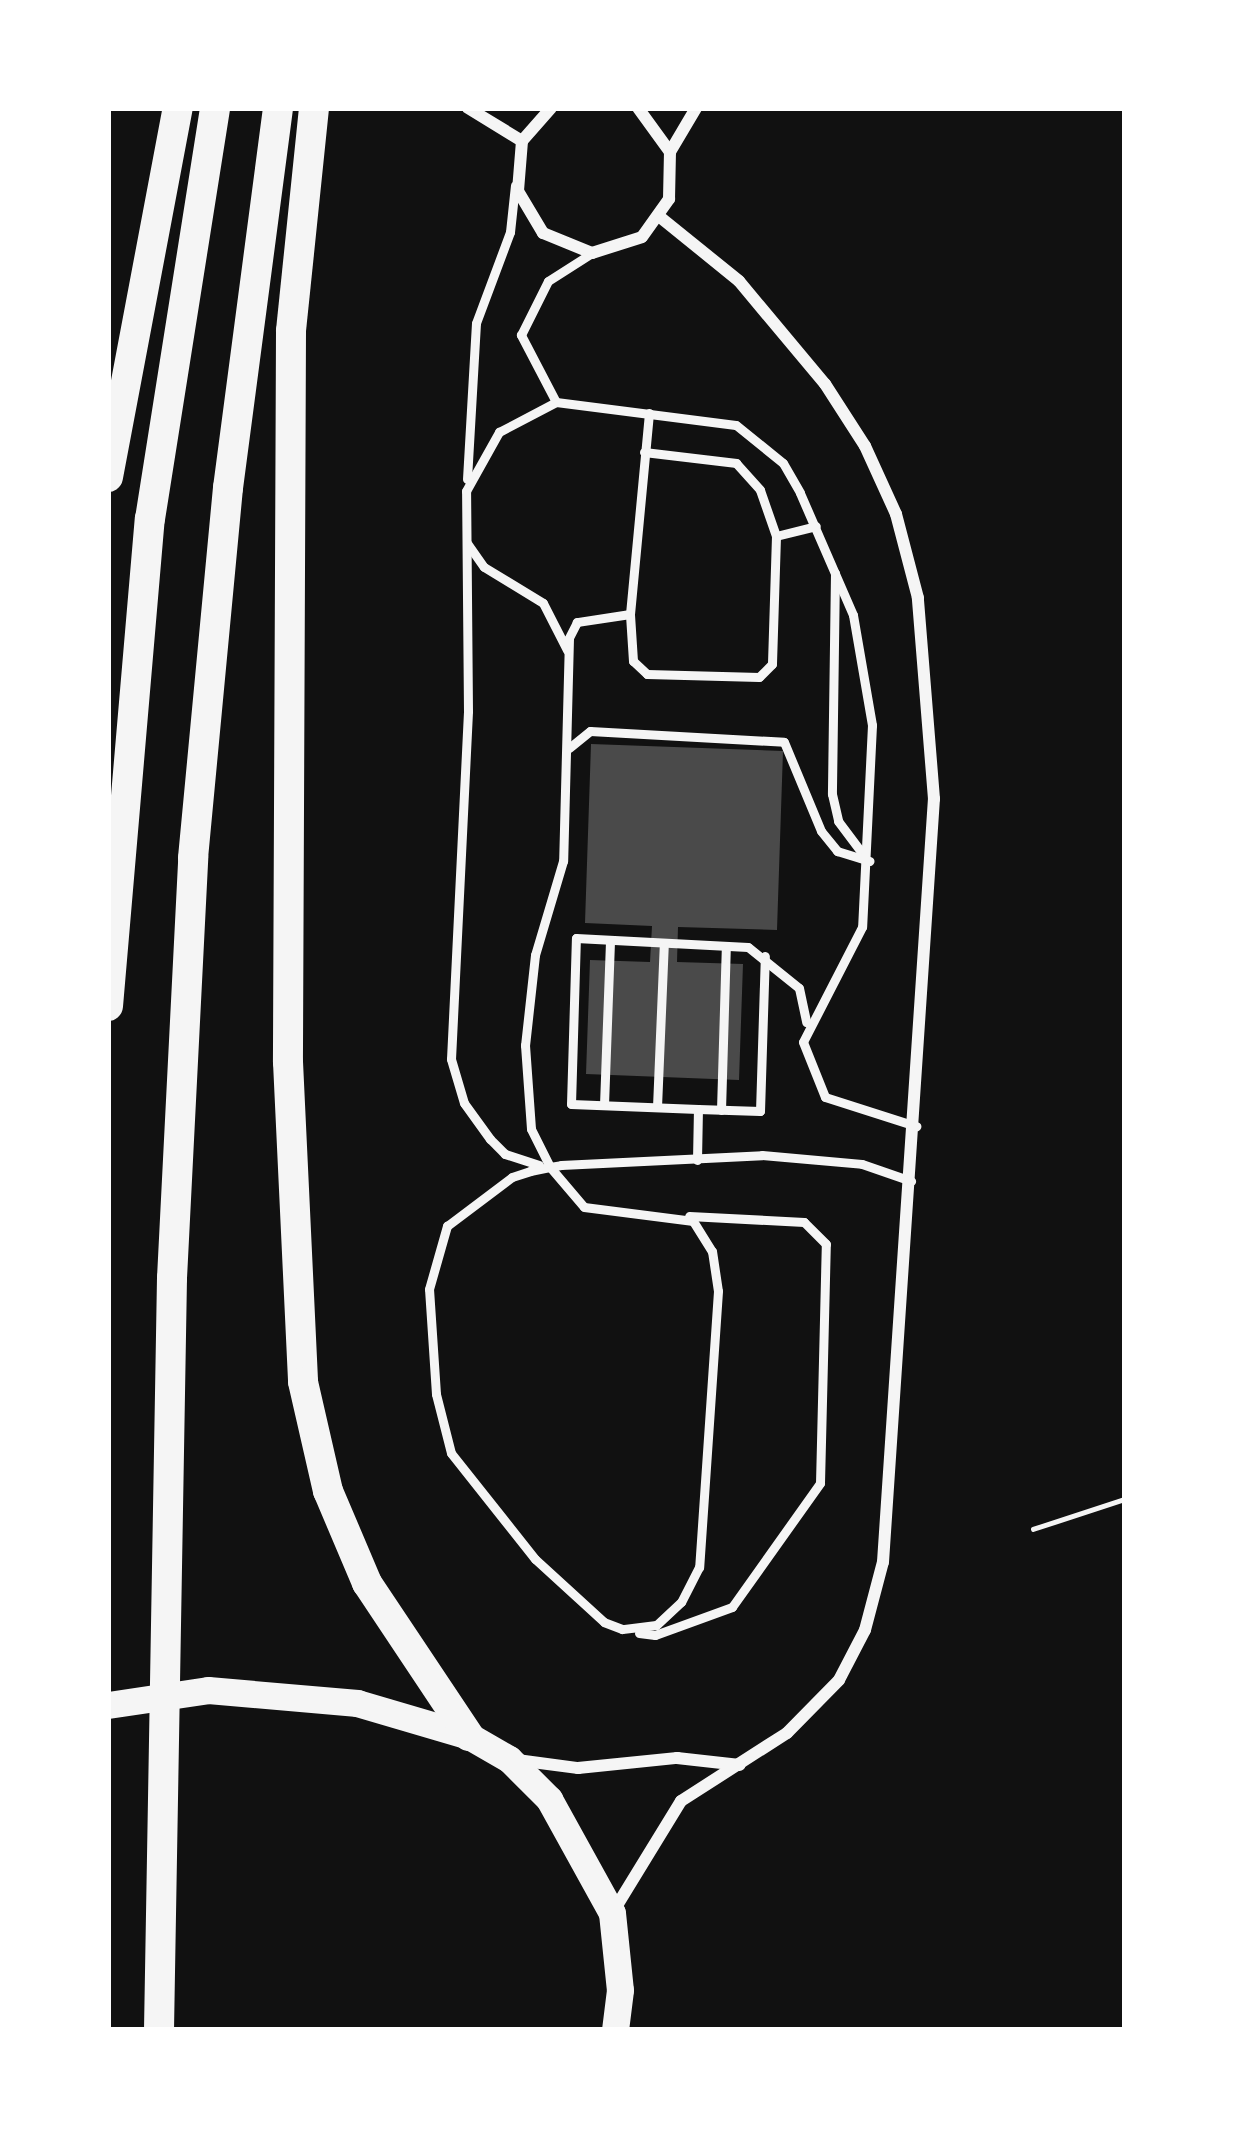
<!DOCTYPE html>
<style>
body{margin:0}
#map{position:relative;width:1233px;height:2138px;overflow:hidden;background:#111;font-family:"Source Serif 4",serif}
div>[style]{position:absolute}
.building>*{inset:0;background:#4a4a4a}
.path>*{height:4.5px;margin:-2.25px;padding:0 2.25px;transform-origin:2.25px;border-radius:2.25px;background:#f5f5f5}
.service>*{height:9px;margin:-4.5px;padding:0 4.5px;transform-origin:4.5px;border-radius:4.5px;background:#f5f5f5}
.minor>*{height:12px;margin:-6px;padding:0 6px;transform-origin:6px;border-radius:6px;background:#f5f5f5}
.primary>*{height:27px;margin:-13.5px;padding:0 13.5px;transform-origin:13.5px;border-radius:13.5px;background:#f5f5f5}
.motorway>*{height:30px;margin:-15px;padding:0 15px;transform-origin:15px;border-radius:15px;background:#f5f5f5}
span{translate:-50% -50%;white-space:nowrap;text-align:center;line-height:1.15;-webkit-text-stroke:9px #fff;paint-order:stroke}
.frame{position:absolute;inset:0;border:111px solid #fff;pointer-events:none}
</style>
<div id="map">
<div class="building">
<div style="clip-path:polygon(591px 744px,783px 751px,777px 930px,678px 927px,677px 962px,743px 964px,739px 1080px,586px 1074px,590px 960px,650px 962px,652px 926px,585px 923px)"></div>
</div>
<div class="path">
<div style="left:1033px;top:1529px;width:97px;rotate:-18.1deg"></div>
</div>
<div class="service">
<div style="left:556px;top:402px;width:76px;rotate:-117.6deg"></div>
<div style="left:521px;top:335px;width:60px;rotate:-63.4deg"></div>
<div style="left:548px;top:281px;width:52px;rotate:-32.5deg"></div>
<div style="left:644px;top:452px;width:93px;rotate:6.8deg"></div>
<div style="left:736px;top:463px;width:36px;rotate:48deg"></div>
<div style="left:760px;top:490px;width:49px;rotate:70.8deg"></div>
<div style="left:776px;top:536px;width:128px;rotate:91.8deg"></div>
<div style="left:772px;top:664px;width:18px;rotate:135deg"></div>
<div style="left:759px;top:677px;width:112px;rotate:-178.5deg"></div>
<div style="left:647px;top:674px;width:19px;rotate:-137deg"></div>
<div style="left:633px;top:661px;width:47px;rotate:-93.7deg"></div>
<div style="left:630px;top:614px;width:54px;rotate:171.4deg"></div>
<div style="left:577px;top:622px;width:18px;rotate:117deg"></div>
<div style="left:569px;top:638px;width:223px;rotate:91.5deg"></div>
<div style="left:563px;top:861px;width:98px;rotate:106.6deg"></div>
<div style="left:535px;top:955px;width:91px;rotate:96.3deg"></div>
<div style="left:525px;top:1045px;width:84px;rotate:85.9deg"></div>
<div style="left:531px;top:1129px;width:42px;rotate:63.4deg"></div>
<div style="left:550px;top:1167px;width:52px;rotate:49.6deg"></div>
<div style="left:584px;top:1207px;width:110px;rotate:7.3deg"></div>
<div style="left:693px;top:1221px;width:36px;rotate:58deg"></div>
<div style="left:712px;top:1251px;width:40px;rotate:81.5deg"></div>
<div style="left:718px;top:1291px;width:277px;rotate:93.9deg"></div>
<div style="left:699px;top:1567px;width:39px;rotate:117deg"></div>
<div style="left:681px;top:1602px;width:34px;rotate:137deg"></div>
<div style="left:656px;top:1625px;width:34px;rotate:173deg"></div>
<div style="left:622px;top:1629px;width:19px;rotate:-159deg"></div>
<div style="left:604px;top:1622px;width:93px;rotate:-137.6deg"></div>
<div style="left:535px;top:1559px;width:135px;rotate:-128.4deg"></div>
<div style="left:451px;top:1453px;width:61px;rotate:-104.3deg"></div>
<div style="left:436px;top:1394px;width:105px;rotate:-93.8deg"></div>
<div style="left:429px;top:1289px;width:66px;rotate:-74.1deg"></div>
<div style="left:447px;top:1226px;width:81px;rotate:-37deg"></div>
<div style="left:512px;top:1177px;width:19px;rotate:-18deg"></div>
<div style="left:530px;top:1171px;width:20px;rotate:-11deg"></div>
<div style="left:550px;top:1167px;width:11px;rotate:-10deg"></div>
<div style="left:561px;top:1165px;width:201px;rotate:-2.8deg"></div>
<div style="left:762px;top:1155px;width:100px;rotate:5.1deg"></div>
<div style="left:862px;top:1164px;width:52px;rotate:19.1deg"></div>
<div style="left:467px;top:479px;width:156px;rotate:-86.7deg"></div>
<div style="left:476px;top:323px;width:97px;rotate:-69.5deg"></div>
<div style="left:510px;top:232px;width:47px;rotate:-83.9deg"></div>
<div style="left:776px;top:536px;width:41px;rotate:-14deg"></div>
<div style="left:467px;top:543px;width:29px;rotate:55deg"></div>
<div style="left:484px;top:567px;width:69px;rotate:31.4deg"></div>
<div style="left:543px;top:603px;width:53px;rotate:62.9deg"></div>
<div style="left:835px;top:573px;width:221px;rotate:90.8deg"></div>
<div style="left:832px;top:794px;width:28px;rotate:77deg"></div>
<div style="left:838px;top:821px;width:45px;rotate:53.1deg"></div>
<div style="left:630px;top:614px;width:202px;rotate:-84.6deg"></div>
<div style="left:569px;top:748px;width:27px;rotate:-39deg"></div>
<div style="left:590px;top:731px;width:194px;rotate:3.2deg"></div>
<div style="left:784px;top:742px;width:96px;rotate:67.4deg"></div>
<div style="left:821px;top:831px;width:26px;rotate:51deg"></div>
<div style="left:837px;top:851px;width:34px;rotate:17deg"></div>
<div style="left:604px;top:1105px;width:165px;rotate:-87.9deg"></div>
<div style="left:657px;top:1107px;width:164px;rotate:-87.6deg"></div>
<div style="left:698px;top:1109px;width:62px;rotate:1.8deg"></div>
<div style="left:760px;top:1111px;width:155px;rotate:-88.2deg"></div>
<div style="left:721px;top:1110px;width:164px;rotate:-88.3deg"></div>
<div style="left:697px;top:1160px;width:51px;rotate:-88.9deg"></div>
<div style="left:698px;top:1109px;width:127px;rotate:-177.7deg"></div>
<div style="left:571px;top:1104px;width:166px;rotate:-88.3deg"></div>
<div style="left:576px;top:938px;width:172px;rotate:3deg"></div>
<div style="left:748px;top:947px;width:65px;rotate:38.8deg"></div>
<div style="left:799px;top:988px;width:35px;rotate:78deg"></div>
<div style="left:539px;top:1165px;width:36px;rotate:-162deg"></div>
<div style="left:505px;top:1154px;width:21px;rotate:-135deg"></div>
<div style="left:490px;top:1139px;width:44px;rotate:-125.8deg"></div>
<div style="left:464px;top:1103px;width:46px;rotate:-106.5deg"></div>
<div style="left:451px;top:1059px;width:348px;rotate:-87.2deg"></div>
<div style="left:468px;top:711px;width:220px;rotate:-90.5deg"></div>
<div style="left:466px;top:491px;width:68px;rotate:-60.8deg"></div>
<div style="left:499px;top:432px;width:64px;rotate:-27.8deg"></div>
<div style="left:556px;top:402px;width:181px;rotate:7.3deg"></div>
<div style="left:736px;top:425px;width:60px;rotate:39deg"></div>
<div style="left:783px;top:463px;width:34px;rotate:60deg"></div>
<div style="left:800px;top:493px;width:133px;rotate:66.5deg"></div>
<div style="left:853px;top:615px;width:112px;rotate:80.2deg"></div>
<div style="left:872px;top:725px;width:202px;rotate:92.8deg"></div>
<div style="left:862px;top:927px;width:129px;rotate:117.2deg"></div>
<div style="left:803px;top:1042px;width:59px;rotate:68.2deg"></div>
<div style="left:825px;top:1097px;width:96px;rotate:17.7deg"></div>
<div style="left:639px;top:1633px;width:16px;rotate:7deg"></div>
<div style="left:655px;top:1635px;width:82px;rotate:-20deg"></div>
<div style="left:732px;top:1607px;width:152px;rotate:-54.6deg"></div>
<div style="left:820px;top:1483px;width:239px;rotate:-88.6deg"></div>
<div style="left:826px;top:1244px;width:31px;rotate:-135deg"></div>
<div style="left:804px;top:1222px;width:115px;rotate:-177deg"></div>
</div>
<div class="minor">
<div style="left:468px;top:108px;width:63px;rotate:31.4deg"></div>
<div style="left:551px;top:108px;width:44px;rotate:131.3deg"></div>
<div style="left:522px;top:141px;width:50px;rotate:94.6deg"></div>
<div style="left:518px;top:191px;width:49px;rotate:59.2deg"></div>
<div style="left:543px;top:233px;width:53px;rotate:22.2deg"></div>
<div style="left:592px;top:253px;width:52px;rotate:-17.7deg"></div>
<div style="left:642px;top:237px;width:47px;rotate:-54.6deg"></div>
<div style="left:669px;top:199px;width:47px;rotate:-88.8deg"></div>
<div style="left:670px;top:152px;width:54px;rotate:-126deg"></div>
<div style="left:670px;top:152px;width:51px;rotate:-59.4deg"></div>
<div style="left:517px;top:1760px;width:62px;rotate:7.5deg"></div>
<div style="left:578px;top:1768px;width:100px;rotate:-5.8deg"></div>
<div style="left:677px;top:1758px;width:63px;rotate:6.3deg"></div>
<div style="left:613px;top:1912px;width:130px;rotate:-58.5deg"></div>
<div style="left:681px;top:1801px;width:126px;rotate:-32.7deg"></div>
<div style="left:787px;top:1733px;width:74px;rotate:-45.5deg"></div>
<div style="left:839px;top:1680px;width:56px;rotate:-62.5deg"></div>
<div style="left:865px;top:1630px;width:70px;rotate:-75.2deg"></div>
<div style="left:883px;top:1562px;width:765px;rotate:-86.18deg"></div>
<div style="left:934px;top:799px;width:202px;rotate:-94.6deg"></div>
<div style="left:918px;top:598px;width:87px;rotate:-104.7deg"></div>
<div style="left:896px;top:514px;width:75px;rotate:-114.5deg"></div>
<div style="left:865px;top:446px;width:74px;rotate:-122.8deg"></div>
<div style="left:825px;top:384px;width:134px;rotate:-129.9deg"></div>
<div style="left:739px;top:281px;width:102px;rotate:-141deg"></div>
</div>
<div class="primary">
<div style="left:108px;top:1705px;width:101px;rotate:-8.5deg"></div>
<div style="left:208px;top:1690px;width:150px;rotate:5deg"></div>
<div style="left:357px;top:1703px;width:117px;rotate:16.4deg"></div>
<div style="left:469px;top:1736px;width:46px;rotate:29.9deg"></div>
<div style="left:509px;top:1759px;width:57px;rotate:45deg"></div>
<div style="left:549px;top:1799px;width:130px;rotate:61.1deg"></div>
<div style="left:612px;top:1913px;width:77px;rotate:84.1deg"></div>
<div style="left:620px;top:1990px;width:40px;rotate:97.1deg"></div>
</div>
<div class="motorway">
<div style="left:314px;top:108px;width:224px;rotate:95.9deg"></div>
<div style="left:291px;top:331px;width:731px;rotate:90.24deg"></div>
<div style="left:288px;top:1062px;width:320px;rotate:87.3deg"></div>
<div style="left:303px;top:1382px;width:112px;rotate:77.1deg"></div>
<div style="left:328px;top:1491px;width:100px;rotate:67deg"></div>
<div style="left:367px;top:1583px;width:184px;rotate:56.3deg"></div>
<div style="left:108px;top:477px;width:376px;rotate:-79.3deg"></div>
<div style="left:108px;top:1006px;width:489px;rotate:-85.1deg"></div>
<div style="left:150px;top:519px;width:416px;rotate:-81deg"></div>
<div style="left:159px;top:2030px;width:752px;rotate:-89.01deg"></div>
<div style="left:172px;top:1278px;width:421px;rotate:-87.1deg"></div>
<div style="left:193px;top:858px;width:372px;rotate:-84.6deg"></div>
<div style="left:228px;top:488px;width:383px;rotate:-82.5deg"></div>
</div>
<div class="frame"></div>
</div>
